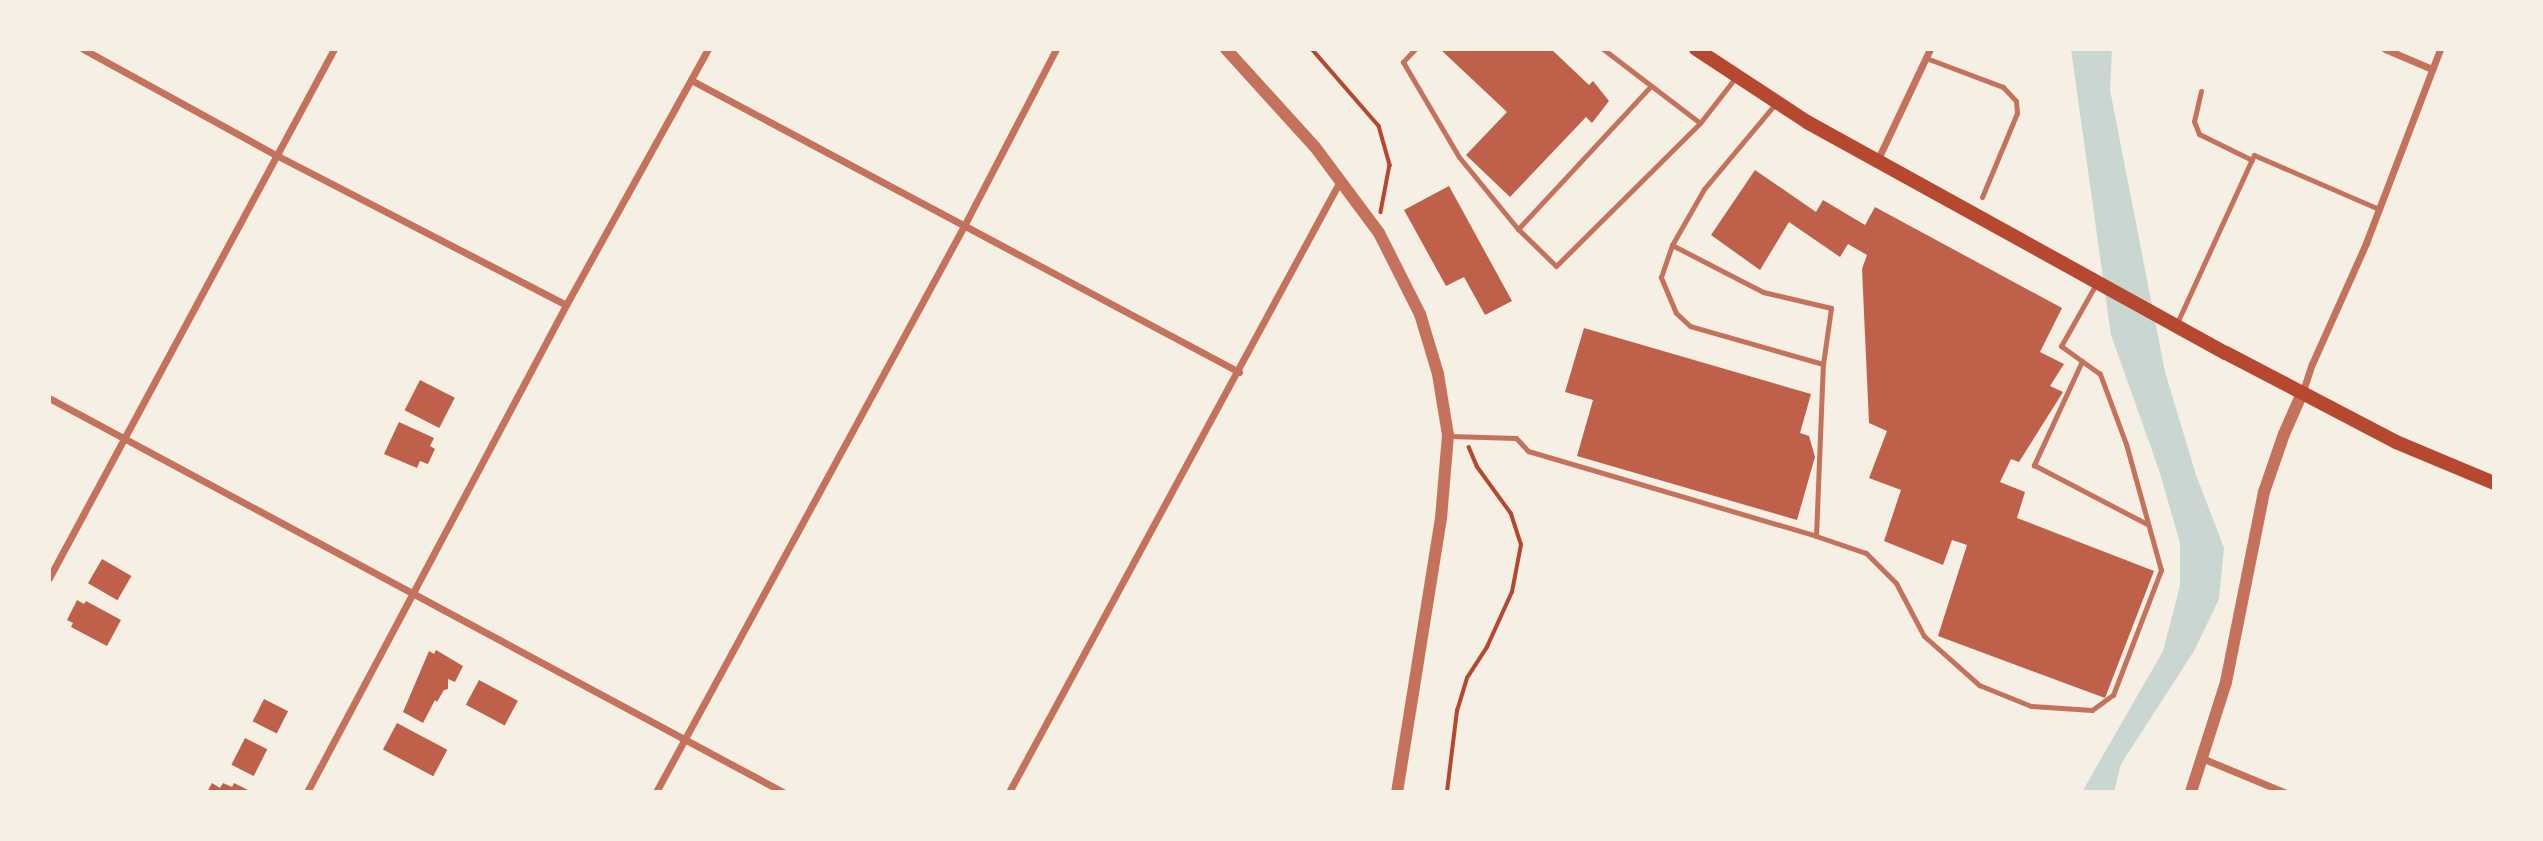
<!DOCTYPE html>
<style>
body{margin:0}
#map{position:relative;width:2543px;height:841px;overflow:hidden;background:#f6efe4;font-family:Barlow,sans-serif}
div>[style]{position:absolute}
.water>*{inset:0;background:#c9d6d2}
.building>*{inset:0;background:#bf614a;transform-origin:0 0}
.path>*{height:3.5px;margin:-1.75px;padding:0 1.75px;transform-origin:1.75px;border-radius:1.75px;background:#b5482f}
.service>*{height:5px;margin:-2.5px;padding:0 2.5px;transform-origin:2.5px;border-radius:2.5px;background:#c5725c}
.minor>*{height:7px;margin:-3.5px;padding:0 3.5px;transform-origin:3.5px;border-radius:3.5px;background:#c5725c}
.tertiary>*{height:12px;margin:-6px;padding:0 6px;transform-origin:6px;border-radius:6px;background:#c5725c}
.secondary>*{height:14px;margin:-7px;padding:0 7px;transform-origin:7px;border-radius:7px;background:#b5482f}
span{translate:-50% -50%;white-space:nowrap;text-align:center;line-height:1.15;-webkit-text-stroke:6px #f6efe4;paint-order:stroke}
.frame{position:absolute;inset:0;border:51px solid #f6efe4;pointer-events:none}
</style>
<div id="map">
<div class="water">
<div style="clip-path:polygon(2071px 49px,2112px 49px,2110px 90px,2165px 372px,2196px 475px,2224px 548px,2219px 599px,2194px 651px,2121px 764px,2114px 792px,2082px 792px,2163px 651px,2180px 586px,2180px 543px,2159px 470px,2111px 335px)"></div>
</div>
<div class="building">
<div style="clip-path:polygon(1440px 49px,1551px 49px,1589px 85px,1593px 81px,1609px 101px,1592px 123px,1586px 117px,1510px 197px,1466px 155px,1507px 112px)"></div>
<div style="clip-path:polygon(1755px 170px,1816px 212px,1823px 200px,1865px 225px,1875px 207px,2062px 308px,2040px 352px,2064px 364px,2050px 386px,2063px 392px,2019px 462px,2011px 459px,2000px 482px,2025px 492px,2017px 518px,2154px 571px,2105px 698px,1938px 636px,1967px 545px,1952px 540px,1943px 565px,1884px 541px,1901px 490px,1869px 478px,1887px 431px,1869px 423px,1862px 269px,1867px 255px,1848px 244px,1840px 257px,1789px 222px,1760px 270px,1711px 235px)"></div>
<div style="clip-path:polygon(1449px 186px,1512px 301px,1485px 315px,1464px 277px,1446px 286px,1404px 210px)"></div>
<div style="clip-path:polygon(1584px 328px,1811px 394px,1800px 433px,1809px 436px,1815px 457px,1797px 520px,1577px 456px,1593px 400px,1565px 392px)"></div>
<div style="left:420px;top:380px;width:39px;height:34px;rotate:27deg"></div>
<div style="clip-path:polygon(399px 422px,434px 438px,430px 446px,435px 449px,428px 464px,420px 461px,417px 468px,384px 454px)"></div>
<div style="left:102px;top:559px;width:34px;height:28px;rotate:30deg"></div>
<div style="clip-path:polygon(77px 600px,84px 604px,86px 601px,121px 620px,107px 646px,71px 627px,73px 623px,67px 620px)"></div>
<div style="clip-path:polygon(436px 650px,463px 666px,455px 682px,448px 679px,448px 689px,444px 690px,437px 702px,435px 700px,423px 723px,403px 712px,429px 651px,434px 654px)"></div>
<div style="left:479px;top:680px;width:44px;height:28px;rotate:28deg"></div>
<div style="left:264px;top:699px;width:27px;height:25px;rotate:27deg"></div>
<div style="left:397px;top:723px;width:57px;height:30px;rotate:28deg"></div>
<div style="left:245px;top:738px;width:25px;height:30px;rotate:27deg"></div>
<div style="clip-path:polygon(212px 783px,220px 788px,223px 783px,232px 787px,234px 783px,252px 792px,207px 792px)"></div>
</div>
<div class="path">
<div style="left:1312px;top:49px;width:102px;rotate:49deg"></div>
<div style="left:1379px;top:126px;width:41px;rotate:74.2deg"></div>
<div style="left:1390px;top:165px;width:48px;rotate:100.8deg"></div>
<div style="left:1447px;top:792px;width:82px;rotate:-83deg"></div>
<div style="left:1457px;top:711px;width:34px;rotate:-73deg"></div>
<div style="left:1467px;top:678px;width:37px;rotate:-57deg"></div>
<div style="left:1487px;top:647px;width:60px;rotate:-65.6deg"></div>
<div style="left:1512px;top:592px;width:48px;rotate:-79.2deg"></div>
<div style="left:1521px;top:545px;width:33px;rotate:-108deg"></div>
<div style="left:1511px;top:514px;width:58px;rotate:-125.9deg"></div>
<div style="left:1477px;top:467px;width:21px;rotate:-113deg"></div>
</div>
<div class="service">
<div style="left:1415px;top:49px;width:18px;rotate:133deg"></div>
<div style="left:1403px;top:62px;width:110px;rotate:59.5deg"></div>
<div style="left:1459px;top:157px;width:93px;rotate:50.7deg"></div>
<div style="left:1518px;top:229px;width:53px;rotate:44.2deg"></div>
<div style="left:1556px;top:266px;width:203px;rotate:-44.8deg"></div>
<div style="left:1603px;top:49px;width:122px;rotate:37.3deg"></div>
<div style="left:1700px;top:123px;width:58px;rotate:-52deg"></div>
<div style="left:1926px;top:58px;width:82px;rotate:20.6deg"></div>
<div style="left:2003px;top:87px;width:19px;rotate:47deg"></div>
<div style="left:2016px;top:101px;width:12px;rotate:85deg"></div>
<div style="left:2017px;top:113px;width:91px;rotate:112.6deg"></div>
<div style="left:2201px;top:91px;width:31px;rotate:103deg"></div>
<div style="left:2194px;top:121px;width:14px;rotate:69deg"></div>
<div style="left:2199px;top:134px;width:59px;rotate:26.1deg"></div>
<div style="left:1518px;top:229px;width:195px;rotate:-47.1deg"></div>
<div style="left:1672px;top:245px;width:102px;rotate:27.3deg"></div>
<div style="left:1763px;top:292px;width:70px;rotate:13.2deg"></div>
<div style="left:1831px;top:308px;width:57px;rotate:98.1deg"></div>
<div style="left:2177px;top:323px;width:185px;rotate:-65.4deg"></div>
<div style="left:2254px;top:155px;width:136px;rotate:23.4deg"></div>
<div style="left:2082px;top:361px;width:115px;rotate:114.8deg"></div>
<div style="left:2034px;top:465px;width:127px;rotate:27.6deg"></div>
<div style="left:1450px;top:436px;width:66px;rotate:1.7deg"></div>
<div style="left:1516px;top:438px;width:18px;rotate:47deg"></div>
<div style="left:1528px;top:451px;width:300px;rotate:16.4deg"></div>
<div style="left:1816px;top:536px;width:172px;rotate:-87.7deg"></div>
<div style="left:1823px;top:364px;width:138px;rotate:-164.1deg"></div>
<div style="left:1690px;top:326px;width:19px;rotate:-137deg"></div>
<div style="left:1676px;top:313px;width:39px;rotate:-113deg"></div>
<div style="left:1661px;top:277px;width:34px;rotate:-71deg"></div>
<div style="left:1672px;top:245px;width:64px;rotate:-60.3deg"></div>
<div style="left:1704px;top:189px;width:112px;rotate:-50.1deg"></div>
<div style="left:1816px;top:536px;width:53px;rotate:18.8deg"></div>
<div style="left:1866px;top:553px;width:42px;rotate:45deg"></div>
<div style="left:1896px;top:583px;width:60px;rotate:62.2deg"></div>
<div style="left:1924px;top:636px;width:74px;rotate:41.7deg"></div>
<div style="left:1979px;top:685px;width:56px;rotate:22deg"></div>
<div style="left:2031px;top:706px;width:61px;rotate:3.8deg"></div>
<div style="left:2092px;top:710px;width:26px;rotate:-36deg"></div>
<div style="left:2113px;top:695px;width:134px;rotate:-69deg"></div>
<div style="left:2161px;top:570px;width:131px;rotate:-105.5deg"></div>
<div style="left:2126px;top:444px;width:75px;rotate:-110.4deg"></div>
<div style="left:2100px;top:374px;width:48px;rotate:-144.3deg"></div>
<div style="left:2061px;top:346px;width:73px;rotate:-60.6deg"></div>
</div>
<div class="minor">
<div style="left:83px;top:49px;width:220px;rotate:28.8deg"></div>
<div style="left:276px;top:155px;width:326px;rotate:27.3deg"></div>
<div style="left:2385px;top:49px;width:51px;rotate:23.1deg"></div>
<div style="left:691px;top:80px;width:621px;rotate:28.05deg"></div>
<div style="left:1877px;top:161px;width:124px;rotate:-64.7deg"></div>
<div style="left:2303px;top:391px;width:28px;rotate:-72deg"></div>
<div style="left:2312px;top:364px;width:133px;rotate:-65.9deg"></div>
<div style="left:2366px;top:243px;width:208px;rotate:-69.1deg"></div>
<div style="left:49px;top:398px;width:833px;rotate:28.23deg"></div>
<div style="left:49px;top:578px;width:601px;rotate:-61.69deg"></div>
<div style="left:2204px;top:759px;width:87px;rotate:22.4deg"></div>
<div style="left:307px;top:792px;width:552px;rotate:-61.99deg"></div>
<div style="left:566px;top:305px;width:293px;rotate:-61deg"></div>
<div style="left:656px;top:792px;width:647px;rotate:-61.45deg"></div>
<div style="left:965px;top:224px;width:197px;rotate:-62.5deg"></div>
<div style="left:1009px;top:792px;width:695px;rotate:-61.55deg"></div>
</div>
<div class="tertiary">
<div style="left:1226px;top:49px;width:132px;rotate:47.8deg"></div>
<div style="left:1315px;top:147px;width:107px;rotate:53.3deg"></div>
<div style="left:1379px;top:233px;width:91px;rotate:63.2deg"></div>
<div style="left:1420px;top:314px;width:63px;rotate:73.3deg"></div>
<div style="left:1438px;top:374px;width:62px;rotate:80.7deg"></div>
<div style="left:1448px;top:435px;width:83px;rotate:94.8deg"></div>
<div style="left:1441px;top:518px;width:278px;rotate:99.1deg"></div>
<div style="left:2191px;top:792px;width:115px;rotate:-72.3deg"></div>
<div style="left:2226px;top:682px;width:194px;rotate:-78.7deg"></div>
<div style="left:2264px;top:492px;width:61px;rotate:-71deg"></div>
<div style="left:2284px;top:434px;width:47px;rotate:-66.2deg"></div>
</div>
<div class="secondary">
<div style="left:1696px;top:49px;width:133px;rotate:33.3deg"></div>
<div style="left:1807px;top:122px;width:478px;rotate:28.9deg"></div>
<div style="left:2226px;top:353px;width:192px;rotate:27.6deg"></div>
<div style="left:2396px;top:442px;width:106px;rotate:22.7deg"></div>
</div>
<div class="frame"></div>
</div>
